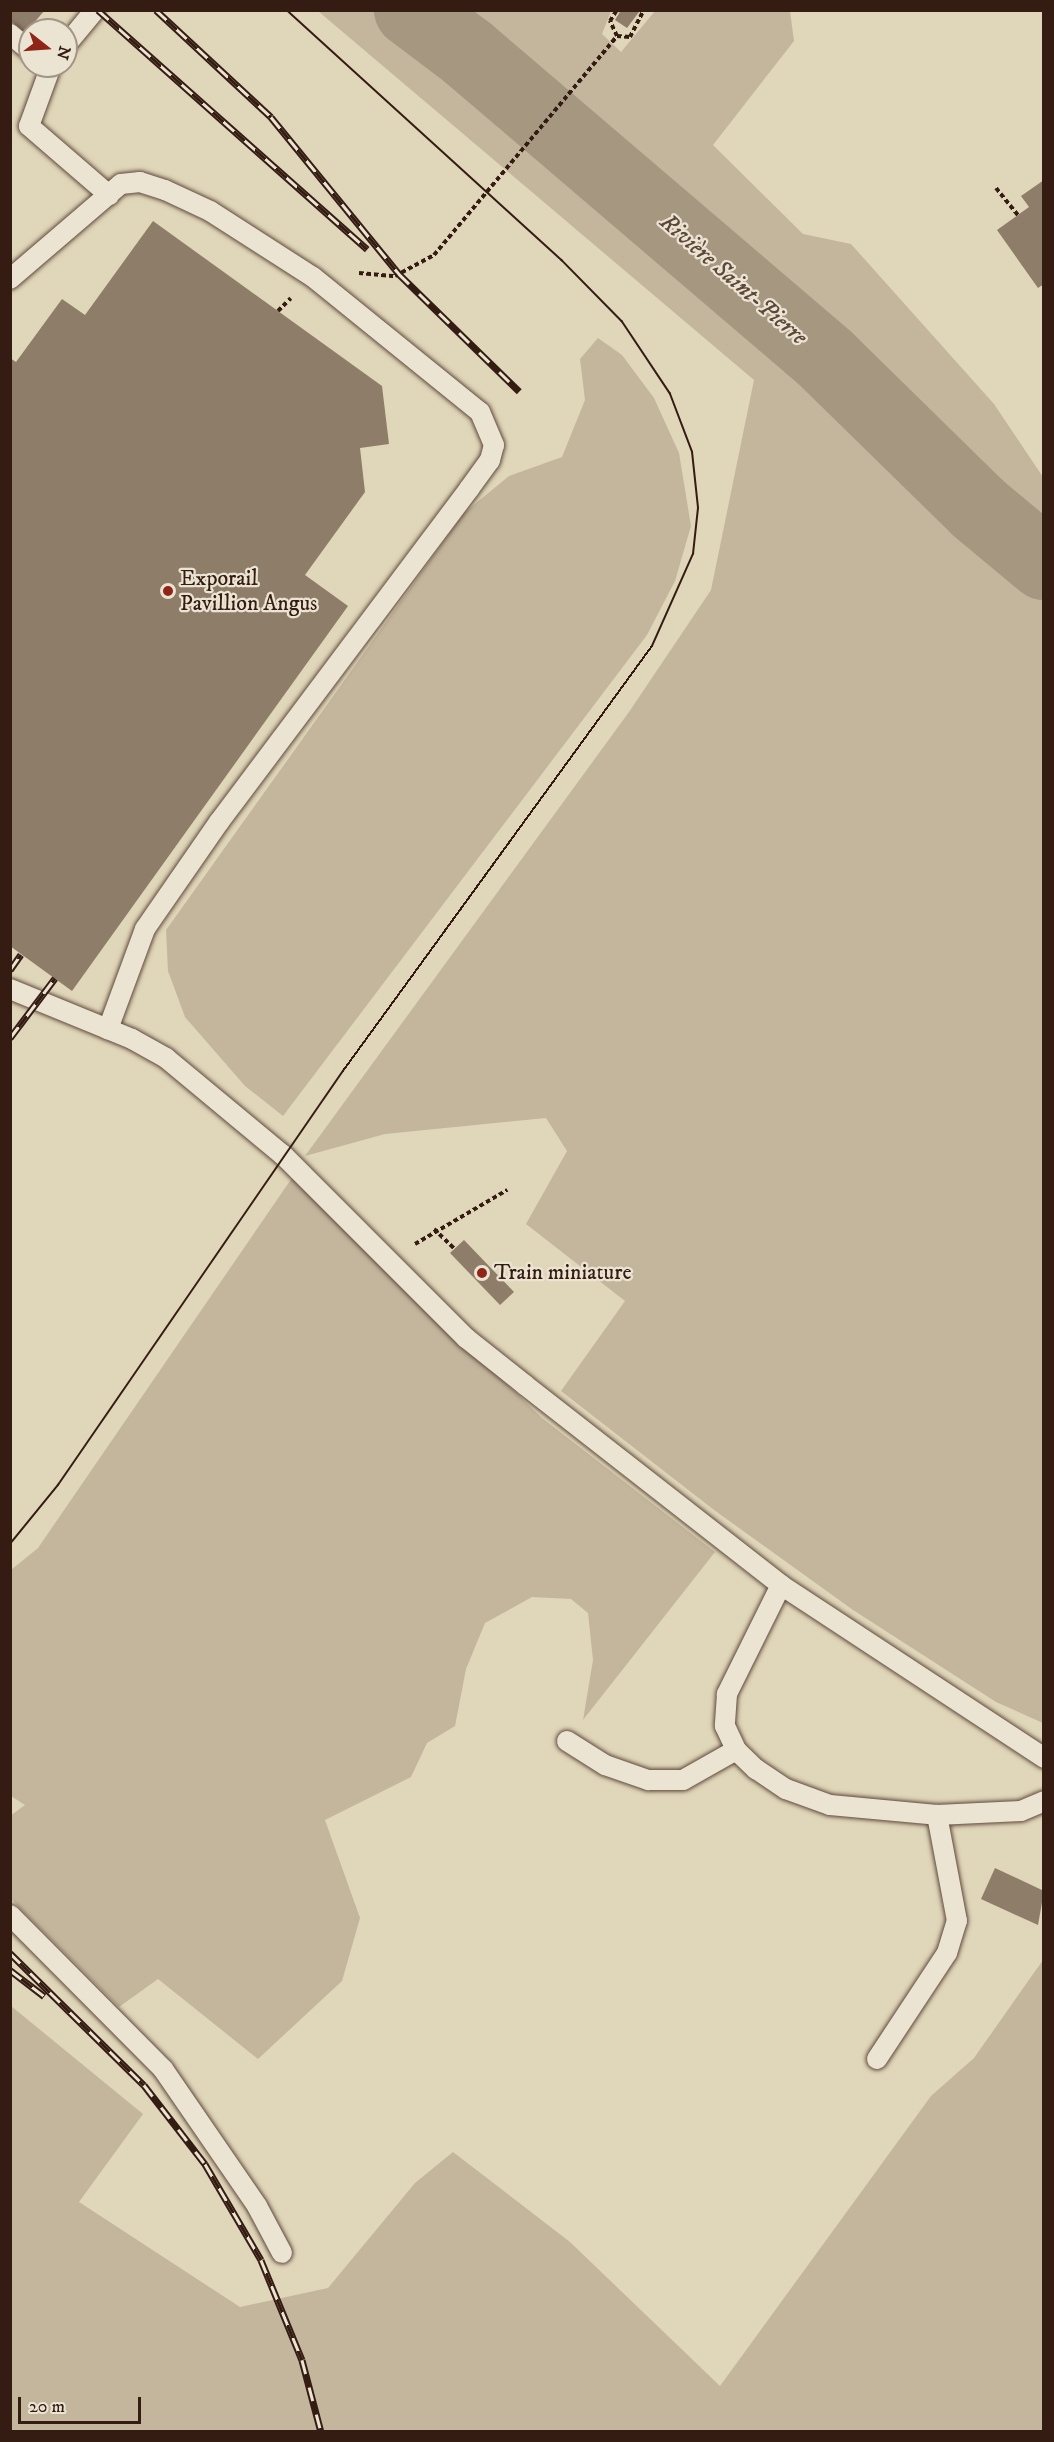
<!DOCTYPE html>
<meta charset="utf-8">
<style>
body{margin:0}
#map{position:relative;width:1054px;height:2442px;overflow:hidden;background:#e0d6b9;font-family:"IM FELL DW Pica",serif}
div>[style]{position:absolute}
.green>*{inset:0;background:#c3b69d}
.river>*{height:74px;margin:-37px;padding:0 37px;transform-origin:37px;border-radius:37px;background:#a69781}
.building>*{inset:0;background:#8d7d69}
.path>*{height:4px;margin-top:-2px;transform-origin:0;background:repeating-linear-gradient(90deg,#341c13 0 4.5px,transparent 0 7.5px)}
.roads{filter:drop-shadow(0 0 2px #5f4a3c) drop-shadow(0 0 2px #5f4a3c)}
.lane>*{height:20px;margin:-10px;padding:0 10px;transform-origin:10px;border-radius:10px;background:#ebe4d2}
.tram>*{height:1.5px;margin:-0.75px;padding:0 0.75px;transform-origin:0.75px;border-radius:0.75px;background:#341c13}
.rail>*{height:7px;margin-top:-3.5px;transform-origin:0;background:repeating-linear-gradient(90deg,#ebe4d2 0 14px,#341c13 0 28px);box-sizing:border-box;border-block:2px solid #341c13}
.dots>*{width:16px;height:16px;translate:-50% -50%;box-sizing:border-box;border:3px solid #ebe4d2;border-radius:50%}
span{translate:-50% -50%;white-space:nowrap;text-align:center;line-height:1.15;-webkit-text-stroke:4.5px #ebe4d2;paint-order:stroke}
.poi-label{font-size:22px;color:#341c13}
.left{translate:0 -50%;text-align:left}
.water-label{font-size:24px;color:#5c473a;font-style:italic}
.frame{position:absolute;inset:0;border:12px solid #341c13;pointer-events:none}
.north{position:absolute;left:18px;top:18px;width:60px;height:60px;box-sizing:border-box;background:#ebe4d2;border:2px solid #a29486;border-radius:50%;rotate:107deg;font-size:16px;font-weight:700;line-height:24px;text-align:center;color:#341c13}
.north::after{content:'';display:block;margin:auto;width:21px;height:27px;background:#8f2418;clip-path:polygon(50% 0,100% 100%,50% 72%,0 100%)}
.scale{position:absolute;left:18px;top:2397px;width:123px;height:27px;box-sizing:border-box;border:3px solid #341c13;border-top:0;padding-left:8px;font-size:18px;line-height:21px;white-space:nowrap;color:#341c13;-webkit-text-stroke:4px #ebe4d2;paint-order:stroke}
</style>
<div id="map">
<div class="green">
<div style="clip-path:polygon(318px 11px,611px 11px,602px 34px,621px 52px,655px 11px,790px 11px,794px 41px,713px 145px,803px 234px,851px 244px,994px 404px,1043px 477px,1043px 1723px,996px 1702px,853px 1610px,714px 1510px,561px 1391px,625px 1301px,526px 1224px,567px 1151px,546px 1118px,385px 1134px,305px 1156px,629px 712px,711px 590px,754px 380px)"></div>
<div style="clip-path:polygon(598px 338px,622px 355px,654px 398px,679px 453px,691px 526px,675px 581px,647px 635px,283px 1116px,245px 1086px,185px 1017px,168px 971px,166px 930px,464px 513px,509px 476px,562px 457px,585px 400px,580px 359px)"></div>
<div style="clip-path:polygon(292px 1178px,542px 1418px,715px 1552px,583px 1720px,593px 1660px,588px 1613px,571px 1599px,532px 1597px,485px 1623px,466px 1669px,455px 1726px,427px 1743px,411px 1777px,325px 1820px,360px 1918px,342px 1981px,258px 2059px,158px 1979px,119px 2007px,11px 1899px,10px 1816px,25px 1805px,11px 1796px,11px 1570px,38px 1548px)"></div>
<div style="clip-path:polygon(1043px 1960px,1043px 2431px,11px 2431px,11px 2006px,143px 2114px,79px 2202px,240px 2307px,328px 2288px,415px 2183px,453px 2152px,570px 2242px,720px 2386px,931px 2096px,974px 2058px)"></div>
</div>
<div class="river">
<div style="left:411px;top:10px;width:71px;rotate:37deg"></div>
<div style="left:468px;top:53px;width:472px;rotate:40.5deg"></div>
<div style="left:827px;top:360px;width:211px;rotate:44.4deg"></div>
<div style="left:978px;top:508px;width:86px;rotate:39.8deg"></div>
</div>
<div class="building">
<div style="clip-path:polygon(10px 10px,45px 10px,25px 33px,10px 20px)"></div>
<div style="clip-path:polygon(621px 10px,639px 12px,627px 28px,615px 20px)"></div>
<div style="clip-path:polygon(1044px 180px,1044px 284px,1038px 288px,997px 230px,1029px 207px,1021px 196px)"></div>
<div style="clip-path:polygon(153px 221px,382px 386px,389px 444px,360px 448px,365px 492px,305px 575px,348px 606px,72px 991px,10px 946px,10px 358px,16px 362px,62px 299px,85px 315px)"></div>
<div style="clip-path:polygon(464px 1240px,514px 1292px,500px 1305px,450px 1253px)"></div>
<div style="clip-path:polygon(995px 1868px,1044px 1891px,1038px 1925px,981px 1899px)"></div>
</div>
<div class="path">
<div style="left:617px;top:36px;width:17px;rotate:-115deg"></div>
<div style="left:610px;top:21px;width:13px;rotate:-58deg"></div>
<div style="left:996px;top:188px;width:35px;rotate:51deg"></div>
<div style="left:359px;top:273px;width:36px;rotate:5deg"></div>
<div style="left:395px;top:276px;width:44px;rotate:-28.3deg"></div>
<div style="left:434px;top:255px;width:285px;rotate:-50.1deg"></div>
<div style="left:617px;top:36px;width:13px;rotate:4deg"></div>
<div style="left:630px;top:37px;width:30px;rotate:-63deg"></div>
<div style="left:278px;top:311px;width:18px;rotate:-45deg"></div>
<div style="left:434px;top:1229px;width:29px;rotate:44deg"></div>
<div style="left:415px;top:1244px;width:107px;rotate:-30.4deg"></div>
</div>
<div class="roads">
<div class="lane">
<div style="left:10px;top:34px;width:26px;rotate:40deg"></div>
<div style="left:66px;top:45px;width:45px;rotate:-50.4deg"></div>
<div style="left:51px;top:66px;width:64px;rotate:110.1deg"></div>
<div style="left:29px;top:126px;width:106px;rotate:40.8deg"></div>
<div style="left:10px;top:279px;width:146px;rotate:-40.6deg"></div>
<div style="left:121px;top:184px;width:19px;rotate:-6deg"></div>
<div style="left:140px;top:182px;width:26px;rotate:18deg"></div>
<div style="left:165px;top:190px;width:50px;rotate:25deg"></div>
<div style="left:210px;top:211px;width:122px;rotate:32.7deg"></div>
<div style="left:313px;top:277px;width:215px;rotate:39deg"></div>
<div style="left:480px;top:412px;width:36px;rotate:67deg"></div>
<div style="left:494px;top:445px;width:16px;rotate:105deg"></div>
<div style="left:490px;top:460px;width:36px;rotate:126deg"></div>
<div style="left:469px;top:489px;width:416px;rotate:126.9deg"></div>
<div style="left:219px;top:822px;width:130px;rotate:124.7deg"></div>
<div style="left:145px;top:929px;width:107px;rotate:110.3deg"></div>
<div style="left:10px;top:989px;width:132px;rotate:22.3deg"></div>
<div style="left:132px;top:1039px;width:39px;rotate:29deg"></div>
<div style="left:166px;top:1058px;width:152px;rotate:39.7deg"></div>
<div style="left:283px;top:1155px;width:259px;rotate:45deg"></div>
<div style="left:466px;top:1338px;width:75px;rotate:38.5deg"></div>
<div style="left:525px;top:1385px;width:325px;rotate:38deg"></div>
<div style="left:781px;top:1585px;width:315px;rotate:33.3deg"></div>
<div style="left:781px;top:1585px;width:122px;rotate:116.4deg"></div>
<div style="left:727px;top:1694px;width:32px;rotate:94deg"></div>
<div style="left:725px;top:1726px;width:26px;rotate:65deg"></div>
<div style="left:736px;top:1750px;width:28px;rotate:44deg"></div>
<div style="left:756px;top:1769px;width:36px;rotate:34deg"></div>
<div style="left:786px;top:1789px;width:47px;rotate:20deg"></div>
<div style="left:830px;top:1805px;width:107px;rotate:5.3deg"></div>
<div style="left:937px;top:1815px;width:84px;rotate:-2.7deg"></div>
<div style="left:1021px;top:1811px;width:25px;rotate:-23deg"></div>
<div style="left:567px;top:1741px;width:45px;rotate:32.3deg"></div>
<div style="left:605px;top:1765px;width:46px;rotate:19.2deg"></div>
<div style="left:648px;top:1780px;width:35px"></div>
<div style="left:683px;top:1780px;width:61px;rotate:-29.5deg"></div>
<div style="left:10px;top:1915px;width:217px;rotate:45.2deg"></div>
<div style="left:163px;top:2069px;width:166px;rotate:55.5deg"></div>
<div style="left:257px;top:2206px;width:53px;rotate:62deg"></div>
<div style="left:877px;top:2059px;width:127px;rotate:-56.6deg"></div>
<div style="left:947px;top:1953px;width:34px;rotate:-73deg"></div>
<div style="left:957px;top:1921px;width:108px;rotate:-100.7deg"></div>
</div>
</div>
<div class="tram">
<div style="left:10px;top:1544px;width:76px;rotate:-50.9deg"></div>
<div style="left:58px;top:1485px;width:503px;rotate:-55.46deg"></div>
<div style="left:343px;top:1071px;width:525px;rotate:-53.98deg"></div>
<div style="left:652px;top:646px;width:101px;rotate:-66deg"></div>
<div style="left:693px;top:554px;width:46px;rotate:-83.8deg"></div>
<div style="left:698px;top:508px;width:56px;rotate:-96.1deg"></div>
<div style="left:692px;top:452px;width:62px;rotate:-110.8deg"></div>
<div style="left:670px;top:394px;width:87px;rotate:-123.7deg"></div>
<div style="left:622px;top:322px;width:86px;rotate:-134.5deg"></div>
<div style="left:562px;top:261px;width:373px;rotate:-137.7deg"></div>
</div>
<div class="rail">
<div style="left:98px;top:10px;width:360px;rotate:41.6deg"></div>
<div style="left:156px;top:10px;width:157px;rotate:42.9deg"></div>
<div style="left:271px;top:117px;width:203px;rotate:50.8deg"></div>
<div style="left:399px;top:274px;width:168px;rotate:44.3deg"></div>
<div style="left:10px;top:970px;width:19px;rotate:-55deg"></div>
<div style="left:10px;top:1038px;width:75px;rotate:-53.1deg"></div>
<div style="left:10px;top:1953px;width:188px;rotate:44.6deg"></div>
<div style="left:144px;top:2085px;width:100px;rotate:52.3deg"></div>
<div style="left:205px;top:2164px;width:111px;rotate:59.7deg"></div>
<div style="left:261px;top:2260px;width:108px;rotate:67.7deg"></div>
<div style="left:302px;top:2360px;width:74px;rotate:75.2deg"></div>
<div style="left:10px;top:1970px;width:43px;rotate:37.4deg"></div>
</div>
<div class="dots">
<div style="left:168px;top:591px;background:#8f2418"></div>
<div style="left:482px;top:1273px;background:#8f2418"></div>
</div>
<div class="poi-label">
<span class="left" style="left:180px;top:591px">Exporail<br>Pavillion Angus</span>
<span class="left" style="left:494px;top:1273px">Train miniature</span>
</div>
<div class="water-label">
<span style="left:733px;top:280px;rotate:41deg">Rivière Saint-Pierre</span>
</div>
<div class="frame"></div>
<div class="north">N</div>
<div class="scale">20 m</div>
</div>
